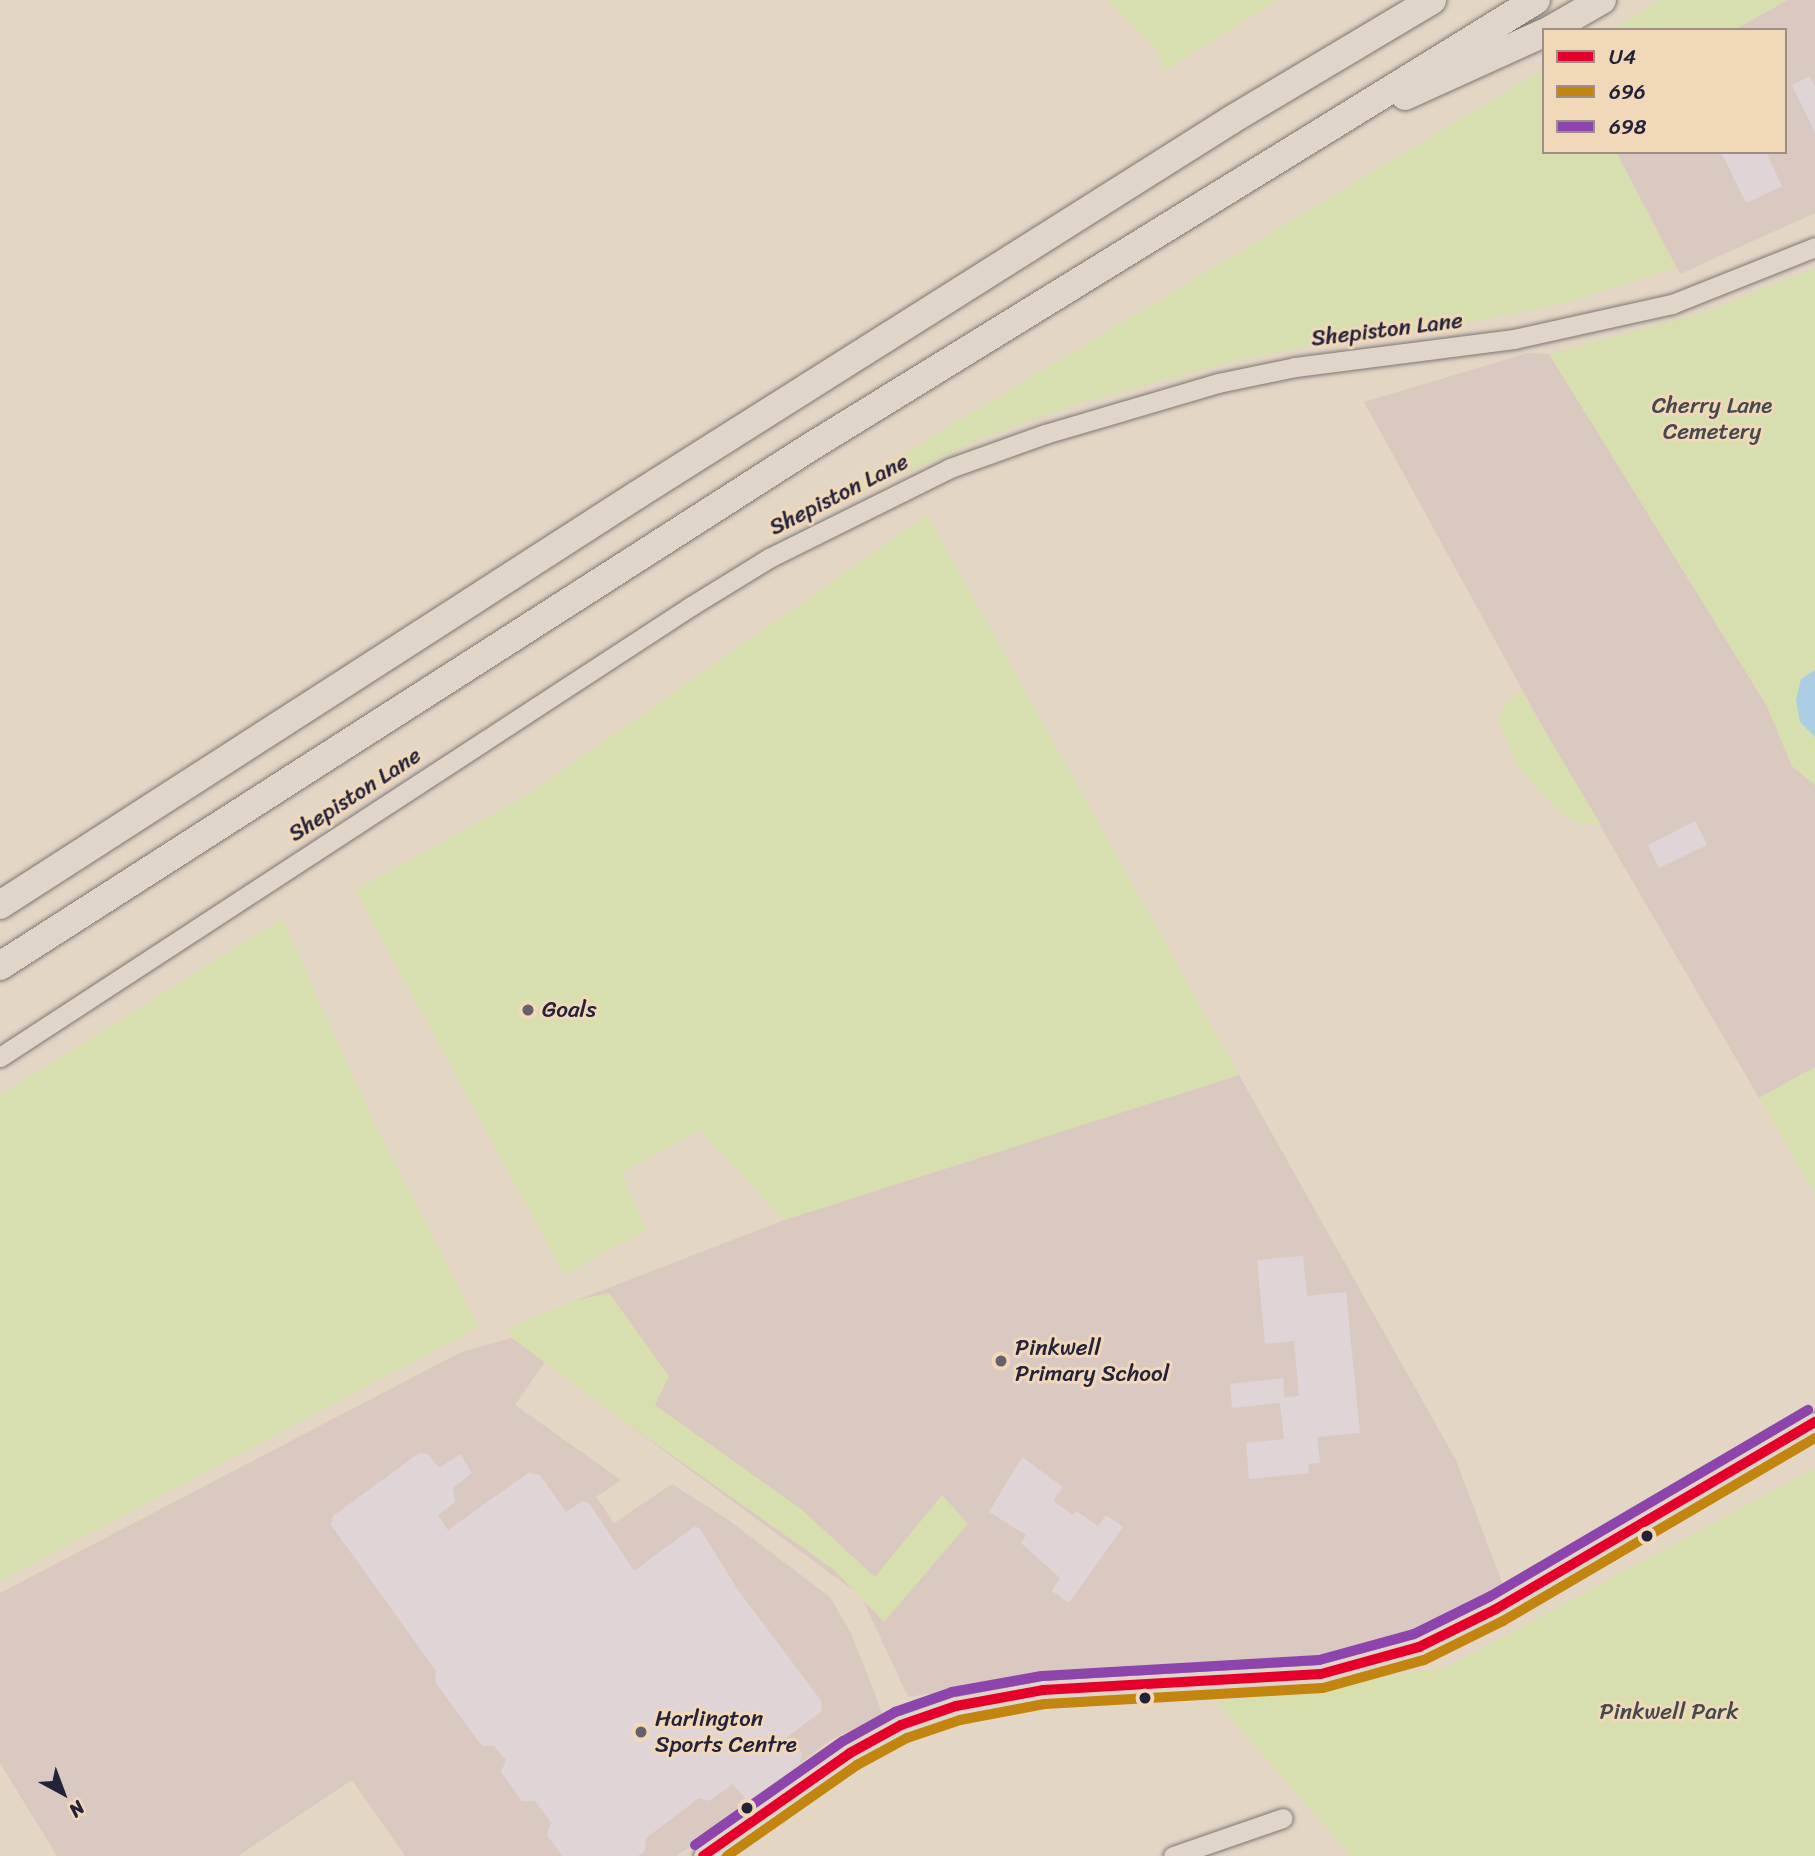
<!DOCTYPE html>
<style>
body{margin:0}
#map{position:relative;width:1815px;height:1856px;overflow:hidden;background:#e3d6c5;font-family:Sriracha,sans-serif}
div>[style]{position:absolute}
.built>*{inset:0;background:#dac9c0}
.green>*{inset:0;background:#d7dfae}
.water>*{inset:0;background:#abcee4}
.building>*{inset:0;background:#dfd5d6}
.roads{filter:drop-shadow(0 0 2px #7d7775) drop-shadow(0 0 2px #7d7775)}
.minor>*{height:19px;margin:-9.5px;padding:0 9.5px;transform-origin:9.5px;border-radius:9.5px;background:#dfd5c9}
.highway>*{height:28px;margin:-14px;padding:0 14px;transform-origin:14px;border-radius:14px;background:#dfd5c9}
.bus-1>*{height:10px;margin:-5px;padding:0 5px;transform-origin:5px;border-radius:5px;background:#e4002b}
.bus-2>*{height:10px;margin:-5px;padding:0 5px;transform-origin:5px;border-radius:5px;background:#c2850f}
.bus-3>*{height:10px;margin:-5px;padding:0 5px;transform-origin:5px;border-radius:5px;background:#8e44ad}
.dots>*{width:19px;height:19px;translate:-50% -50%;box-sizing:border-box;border:4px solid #f0d8b8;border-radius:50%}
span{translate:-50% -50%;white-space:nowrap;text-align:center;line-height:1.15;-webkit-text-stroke:6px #f0d8b8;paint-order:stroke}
.street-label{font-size:23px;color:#22223b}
.park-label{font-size:23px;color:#44494e}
.poi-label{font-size:23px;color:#22223b}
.left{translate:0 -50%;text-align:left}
.legend{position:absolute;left:1542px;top:28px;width:245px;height:126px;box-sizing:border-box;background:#f0d8b8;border:2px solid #9e8f86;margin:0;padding:9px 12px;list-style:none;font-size:21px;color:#22223b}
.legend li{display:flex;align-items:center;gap:14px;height:35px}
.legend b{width:35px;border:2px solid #9e8f86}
.north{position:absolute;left:28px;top:1758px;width:70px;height:70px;-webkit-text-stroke:5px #f0d8b8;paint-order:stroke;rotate:139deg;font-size:19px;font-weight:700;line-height:28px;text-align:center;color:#22223b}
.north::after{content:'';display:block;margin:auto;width:24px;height:32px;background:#22223b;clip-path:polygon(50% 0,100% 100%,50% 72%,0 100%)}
</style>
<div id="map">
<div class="built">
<div style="clip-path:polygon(1788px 0,1815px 0,1815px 213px,1680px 274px,1616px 152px,1785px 152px,1785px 30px,1734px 30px)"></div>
<div style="clip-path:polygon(1528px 353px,1549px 354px,1767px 706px,1792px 766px,1815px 785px,1815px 1067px,1759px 1098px,1546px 733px,1364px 402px)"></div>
<div style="clip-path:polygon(1239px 1075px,1456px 1460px,1505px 1590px,1430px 1625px,1356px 1649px,1257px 1666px,1080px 1671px,908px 1697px,861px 1596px,625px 1422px,577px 1300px,784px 1220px)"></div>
<div style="clip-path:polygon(512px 1338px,545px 1362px,515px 1405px,621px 1480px,596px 1497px,614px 1523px,672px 1484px,727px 1519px,830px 1597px,851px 1633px,883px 1715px,832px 1739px,677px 1856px,405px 1856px,352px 1780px,238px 1856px,57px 1856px,0 1763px,0 1593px,461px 1352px)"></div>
</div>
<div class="green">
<div style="clip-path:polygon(1107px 0,1278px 0,1162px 72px,1159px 52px)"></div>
<div style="clip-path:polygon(1660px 0,1786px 0,1733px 30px,1610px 30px)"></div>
<div style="clip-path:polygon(1544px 69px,1544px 152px,1616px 152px,1676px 268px,1564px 303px,1447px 327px,1336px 341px,1233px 361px,1084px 402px,981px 438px,760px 540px)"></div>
<div style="clip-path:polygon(1815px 268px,1815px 785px,1792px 766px,1767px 706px,1549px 354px,1705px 312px)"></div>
<div style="clip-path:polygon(927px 515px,1239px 1075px,784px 1220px,700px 1130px,621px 1173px,647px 1230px,564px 1274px,355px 890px,524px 797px)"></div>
<div style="clip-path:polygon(1521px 690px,1546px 733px,1601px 825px,1576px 823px,1557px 809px,1518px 767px,1498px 720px,1506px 703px)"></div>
<div style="clip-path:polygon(282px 918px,376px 1127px,479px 1327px,0 1581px,0 1095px)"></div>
<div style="clip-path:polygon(1815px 1067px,1815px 1195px,1759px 1098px)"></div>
<div style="clip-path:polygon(609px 1293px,669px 1376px,655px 1405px,801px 1509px,875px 1577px,942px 1495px,968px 1524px,884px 1622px,833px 1569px,625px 1422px,512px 1338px,508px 1328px,577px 1300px)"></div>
<div style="clip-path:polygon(1815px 1468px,1815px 1856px,1351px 1856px,1217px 1702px,1447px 1667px)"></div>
</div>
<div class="water">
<div style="clip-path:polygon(1815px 670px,1815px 737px,1800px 722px,1796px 700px,1801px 679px)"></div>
</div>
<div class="building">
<div style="clip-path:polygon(1810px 76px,1815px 87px,1815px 133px,1792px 85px)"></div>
<div style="clip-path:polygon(1721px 152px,1766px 152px,1782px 186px,1746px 203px)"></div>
<div style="clip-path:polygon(1695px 821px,1707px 845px,1659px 868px,1648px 845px)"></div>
<div style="clip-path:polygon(1303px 1256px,1307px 1296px,1346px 1292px,1360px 1433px,1317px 1437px,1320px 1463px,1308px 1464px,1309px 1473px,1249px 1479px,1246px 1443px,1284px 1439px,1280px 1403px,1232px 1408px,1230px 1384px,1283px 1378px,1284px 1397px,1299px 1396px,1294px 1341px,1265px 1344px,1257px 1260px)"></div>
<div style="clip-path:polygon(419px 1453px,428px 1454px,439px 1468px,460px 1454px,472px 1473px,453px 1488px,455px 1502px,438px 1515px,448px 1530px,528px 1473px,540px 1475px,566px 1512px,582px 1501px,589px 1503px,634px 1571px,695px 1526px,700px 1529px,738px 1590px,822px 1702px,821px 1712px,772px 1748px,772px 1752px,786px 1741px,796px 1744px,802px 1753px,800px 1763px,748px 1802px,733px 1784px,709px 1801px,699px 1798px,646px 1838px,645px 1851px,638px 1856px,562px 1856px,547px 1835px,551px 1823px,535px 1801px,522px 1801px,501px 1772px,506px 1760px,494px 1746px,482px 1746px,435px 1682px,436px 1671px,331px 1525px,333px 1516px)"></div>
<div style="clip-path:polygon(1022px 1457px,1063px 1487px,1053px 1501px,1073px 1515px,1076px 1511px,1098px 1526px,1106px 1515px,1123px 1527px,1069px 1603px,1052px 1591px,1060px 1578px,1021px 1543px,1026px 1535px,989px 1512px)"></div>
</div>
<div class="roads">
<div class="minor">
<div style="left:0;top:1057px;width:825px;rotate:-33.13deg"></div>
<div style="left:691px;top:606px;width:92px;rotate:-31.6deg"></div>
<div style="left:769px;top:558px;width:202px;rotate:-26.4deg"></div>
<div style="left:950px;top:468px;width:101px;rotate:-19.7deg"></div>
<div style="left:1045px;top:434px;width:180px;rotate:-16.4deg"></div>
<div style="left:1218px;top:383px;width:79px;rotate:-11.7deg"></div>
<div style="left:1295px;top:367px;width:221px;rotate:-7.3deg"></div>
<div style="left:1514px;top:339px;width:162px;rotate:-12.5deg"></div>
<div style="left:1672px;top:304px;width:154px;rotate:-21.7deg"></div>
<div style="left:703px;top:1856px;width:179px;rotate:-35deg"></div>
<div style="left:850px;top:1753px;width:58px;rotate:-28.8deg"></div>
<div style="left:901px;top:1725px;width:58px;rotate:-19.1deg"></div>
<div style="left:956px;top:1706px;width:88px;rotate:-10.4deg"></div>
<div style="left:1043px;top:1690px;width:278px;rotate:-3.3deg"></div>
<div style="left:1321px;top:1674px;width:102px;rotate:-15.4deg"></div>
<div style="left:1419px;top:1647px;width:86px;rotate:-26.3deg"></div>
<div style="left:1496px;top:1609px;width:370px;rotate:-30.4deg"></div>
<div style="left:1173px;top:1856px;width:116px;rotate:-19.1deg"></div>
</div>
<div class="highway">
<div style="left:1550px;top:30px;width:60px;rotate:-30deg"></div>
<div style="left:1405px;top:96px;width:153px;rotate:-24.4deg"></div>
<div style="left:0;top:905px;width:758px;rotate:-32.77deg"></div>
<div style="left:637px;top:495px;width:702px;rotate:-32.26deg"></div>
<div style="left:1231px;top:120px;width:234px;rotate:-30.8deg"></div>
<div style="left:0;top:966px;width:964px;rotate:-32.64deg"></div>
<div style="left:812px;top:446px;width:850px;rotate:-31.63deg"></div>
</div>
</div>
<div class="bus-1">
<div style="left:703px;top:1856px;width:179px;rotate:-35deg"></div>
<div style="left:850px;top:1753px;width:58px;rotate:-28.8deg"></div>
<div style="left:901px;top:1725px;width:58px;rotate:-19.1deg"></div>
<div style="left:956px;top:1706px;width:88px;rotate:-10.4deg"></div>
<div style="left:1043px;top:1690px;width:278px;rotate:-3.3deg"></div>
<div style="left:1321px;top:1674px;width:102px;rotate:-15.4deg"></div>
<div style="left:1419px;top:1647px;width:86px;rotate:-26.3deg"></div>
<div style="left:1496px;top:1609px;width:370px;rotate:-30.4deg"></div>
</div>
<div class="bus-2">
<div style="left:727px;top:1856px;width:159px;rotate:-35deg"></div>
<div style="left:857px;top:1765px;width:57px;rotate:-28.4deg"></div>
<div style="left:907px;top:1738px;width:56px;rotate:-18.8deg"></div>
<div style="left:960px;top:1720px;width:86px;rotate:-10.7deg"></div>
<div style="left:1045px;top:1704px;width:278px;rotate:-3.3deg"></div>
<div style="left:1323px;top:1688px;width:105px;rotate:-15.5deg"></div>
<div style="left:1424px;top:1660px;width:88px;rotate:-26.3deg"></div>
<div style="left:1503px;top:1621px;width:362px;rotate:-30.4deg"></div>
</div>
<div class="bus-3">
<div style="left:695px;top:1845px;width:181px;rotate:-35.1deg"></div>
<div style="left:843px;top:1741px;width:60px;rotate:-29.1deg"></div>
<div style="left:895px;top:1712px;width:60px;rotate:-19.3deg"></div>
<div style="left:952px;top:1692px;width:91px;rotate:-10.1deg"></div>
<div style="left:1042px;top:1676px;width:277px;rotate:-3.3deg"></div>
<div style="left:1319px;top:1660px;width:98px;rotate:-15.3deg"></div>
<div style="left:1414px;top:1634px;width:84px;rotate:-26.3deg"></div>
<div style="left:1489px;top:1597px;width:370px;rotate:-30.4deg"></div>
</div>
<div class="dots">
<div style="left:528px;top:1010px;background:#66616b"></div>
<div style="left:1001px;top:1361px;background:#66616b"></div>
<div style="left:1647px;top:1536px;background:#22223b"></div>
<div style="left:1145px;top:1698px;background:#22223b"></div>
<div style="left:641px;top:1732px;background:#66616b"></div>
<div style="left:747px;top:1808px;background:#22223b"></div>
</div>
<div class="street-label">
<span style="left:1387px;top:330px;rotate:-7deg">Shepiston Lane</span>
<span style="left:839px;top:495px;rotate:-27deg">Shepiston Lane</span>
<span style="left:355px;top:795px;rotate:-33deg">Shepiston Lane</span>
</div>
<div class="park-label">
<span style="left:1712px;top:419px">Cherry Lane<br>Cemetery</span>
<span style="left:1669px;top:1712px">Pinkwell Park</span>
</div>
<div class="poi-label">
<span class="left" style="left:542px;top:1010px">Goals</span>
<span class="left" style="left:1015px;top:1361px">Pinkwell<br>Primary School</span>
<span class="left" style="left:655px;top:1732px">Harlington<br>Sports Centre</span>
</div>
<ul class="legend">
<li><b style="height:9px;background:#e4002b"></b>U4</li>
<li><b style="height:9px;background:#c2850f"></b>696</li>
<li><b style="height:9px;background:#8e44ad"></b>698</li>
</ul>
<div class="north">N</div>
</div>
